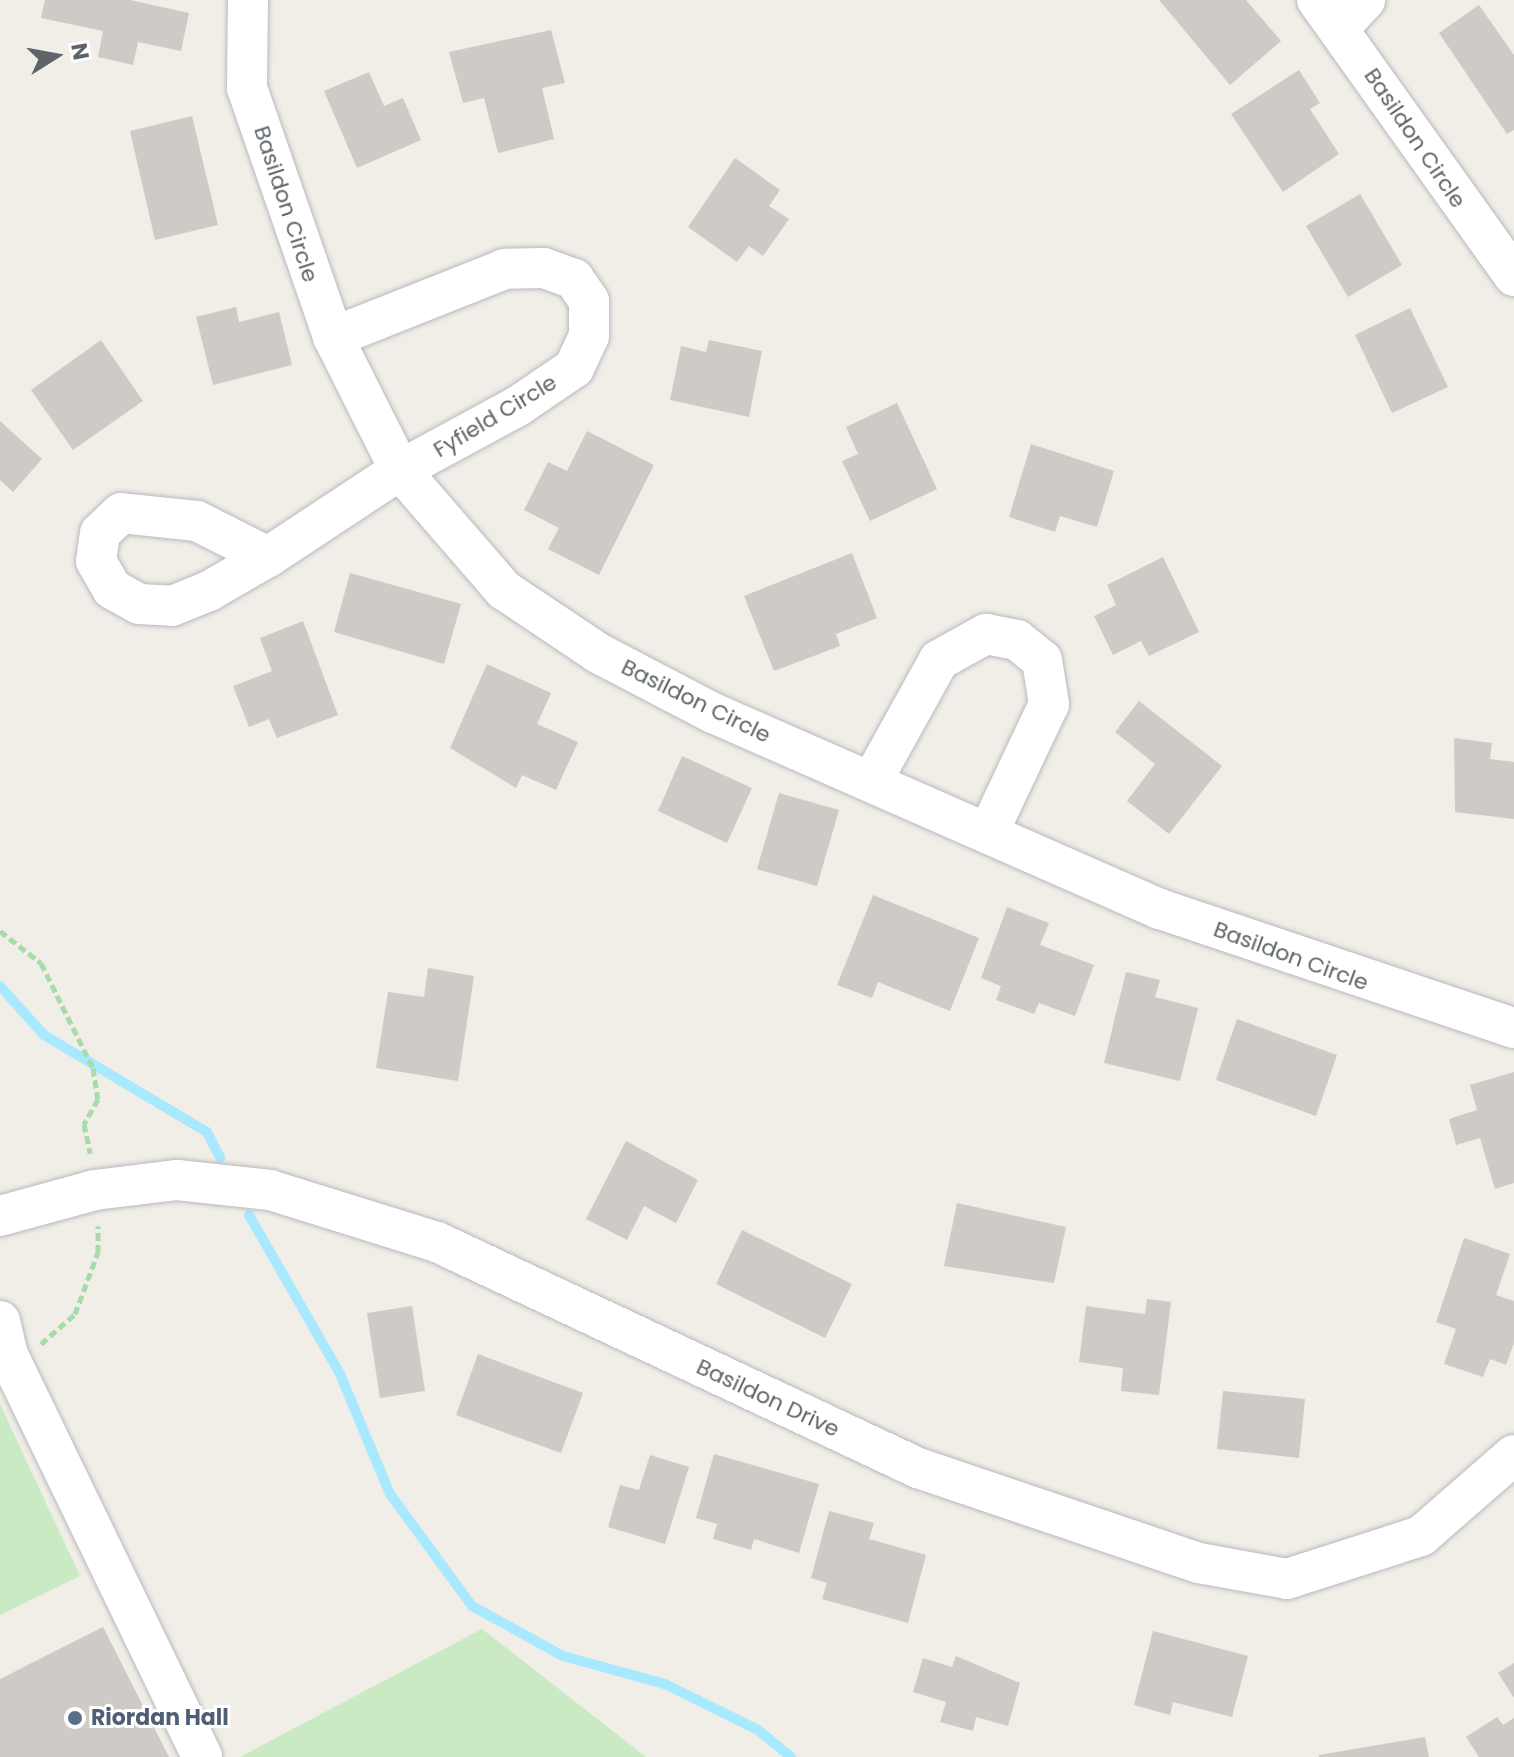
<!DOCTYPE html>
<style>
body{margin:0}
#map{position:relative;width:1514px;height:1757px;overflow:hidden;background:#f1ede7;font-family:Poppins,sans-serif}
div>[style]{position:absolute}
.green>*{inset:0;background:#c9eac2}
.stream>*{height:10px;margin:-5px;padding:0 5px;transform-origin:5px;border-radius:5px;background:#a9e9ff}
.building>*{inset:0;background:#cecac6}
.path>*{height:5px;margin-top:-2.5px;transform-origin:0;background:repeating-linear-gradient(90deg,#a5dca9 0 8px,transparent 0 12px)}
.roads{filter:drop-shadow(0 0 2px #b7babe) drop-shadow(0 0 2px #b7babe)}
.minor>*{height:40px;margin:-20px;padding:0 20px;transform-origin:20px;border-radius:20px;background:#fff}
.dots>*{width:22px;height:22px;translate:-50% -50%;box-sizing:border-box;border:4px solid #fff;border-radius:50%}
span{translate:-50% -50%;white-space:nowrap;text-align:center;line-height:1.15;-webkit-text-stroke:6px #fff;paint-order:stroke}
.street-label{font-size:22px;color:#5e6468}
.service-label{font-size:22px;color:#4e5e75;font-weight:700}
.left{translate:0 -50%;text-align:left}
.north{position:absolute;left:16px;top:16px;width:80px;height:80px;-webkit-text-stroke:6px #fff;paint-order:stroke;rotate:79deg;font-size:22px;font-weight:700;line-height:32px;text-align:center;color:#5e6468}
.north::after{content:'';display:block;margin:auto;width:28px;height:36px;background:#5e6468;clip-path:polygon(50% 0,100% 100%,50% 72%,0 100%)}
</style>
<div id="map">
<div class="green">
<div style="clip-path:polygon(0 1404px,80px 1576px,0 1615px)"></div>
<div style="clip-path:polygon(482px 1629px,646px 1757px,240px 1757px)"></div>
</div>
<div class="stream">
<div style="left:0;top:986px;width:66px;rotate:48.1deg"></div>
<div style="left:44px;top:1035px;width:190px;rotate:30.8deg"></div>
<div style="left:207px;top:1132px;width:29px;rotate:63deg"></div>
<div style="left:249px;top:1215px;width:183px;rotate:60.2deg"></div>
<div style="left:340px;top:1374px;width:130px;rotate:67.4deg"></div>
<div style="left:390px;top:1494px;width:139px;rotate:53.8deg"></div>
<div style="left:472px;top:1606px;width:104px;rotate:28.8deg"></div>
<div style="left:563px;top:1656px;width:106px;rotate:15.4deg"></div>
<div style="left:665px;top:1684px;width:104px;rotate:26.3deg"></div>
<div style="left:758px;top:1730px;width:43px;rotate:39.3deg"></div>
</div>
<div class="building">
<div style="clip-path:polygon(45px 0,130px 0,189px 13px,181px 51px,138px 42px,133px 65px,98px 57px,103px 31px,41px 18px)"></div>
<div style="clip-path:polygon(1159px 0,1246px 0,1281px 41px,1230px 85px)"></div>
<div style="clip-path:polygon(1479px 5px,1514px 55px,1514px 130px,1507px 134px,1439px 33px)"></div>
<div style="clip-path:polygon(551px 30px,565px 83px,542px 88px,554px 139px,498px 153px,484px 98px,463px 103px,449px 52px)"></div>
<div style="clip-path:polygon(1299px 70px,1320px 103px,1310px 109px,1339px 154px,1283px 192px,1231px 114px)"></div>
<div style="clip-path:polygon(369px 72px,384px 106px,403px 98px,421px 140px,357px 168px,324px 91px)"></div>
<div style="clip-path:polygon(192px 116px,218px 225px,155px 240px,130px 131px)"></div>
<div style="clip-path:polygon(735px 158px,780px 190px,769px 206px,789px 219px,763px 256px,749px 246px,737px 262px,688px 227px)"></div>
<div style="clip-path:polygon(1360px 194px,1402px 265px,1348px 297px,1306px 226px)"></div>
<div style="clip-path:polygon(236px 307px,239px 322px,279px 312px,292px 365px,213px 385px,196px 317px)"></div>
<div style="clip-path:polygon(1410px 308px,1448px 387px,1392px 413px,1355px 335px)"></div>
<div style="clip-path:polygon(101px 340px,143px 401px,73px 450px,31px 390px)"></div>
<div style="clip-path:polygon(709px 340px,762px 351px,749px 417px,670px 400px,681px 346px,706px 352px)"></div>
<div style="clip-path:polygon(897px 403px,937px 489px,870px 521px,842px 461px,858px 454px,846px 427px)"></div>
<div style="clip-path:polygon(0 421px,42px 459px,13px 492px,0 480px)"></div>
<div style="clip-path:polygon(587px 431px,654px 465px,599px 575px,548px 549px,559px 528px,524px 510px,548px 462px,567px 471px)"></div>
<div style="clip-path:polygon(1031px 444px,1114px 471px,1097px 527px,1060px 516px,1055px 532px,1009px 517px)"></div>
<div style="clip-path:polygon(852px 553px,877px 618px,836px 634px,840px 646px,774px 671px,744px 596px)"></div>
<div style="clip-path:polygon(1163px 557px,1199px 632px,1149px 656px,1141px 641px,1113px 655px,1094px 616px,1116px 605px,1107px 585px)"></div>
<div style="clip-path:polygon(350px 573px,461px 604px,444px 664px,334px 632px)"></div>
<div style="clip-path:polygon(303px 621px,338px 715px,277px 738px,269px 719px,249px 727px,233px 686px,272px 671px,260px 638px)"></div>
<div style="clip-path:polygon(487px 664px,551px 693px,537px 724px,578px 742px,556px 790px,522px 775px,516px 788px,450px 748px)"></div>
<div style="clip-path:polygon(1139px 701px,1222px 766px,1169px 834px,1127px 801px,1155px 764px,1115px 732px)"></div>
<div style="clip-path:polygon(1454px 738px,1492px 743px,1490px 759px,1514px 762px,1514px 819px,1455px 812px)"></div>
<div style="clip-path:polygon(682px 756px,752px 788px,727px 843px,658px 811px)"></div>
<div style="clip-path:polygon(779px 793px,839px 810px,817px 886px,757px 869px)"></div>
<div style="clip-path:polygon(873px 895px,979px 938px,950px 1011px,878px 982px,872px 998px,837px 985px)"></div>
<div style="clip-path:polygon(1007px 907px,1049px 923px,1040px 945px,1094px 965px,1075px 1016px,1039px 1003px,1034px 1014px,996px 1000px,1001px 986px,981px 978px)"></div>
<div style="clip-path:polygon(428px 968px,474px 976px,458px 1081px,376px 1068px,388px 992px,424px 997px)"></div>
<div style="clip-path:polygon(1126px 972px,1160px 980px,1155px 997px,1198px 1008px,1180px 1081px,1104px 1063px)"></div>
<div style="clip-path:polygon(1237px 1019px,1337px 1055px,1316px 1116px,1216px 1080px)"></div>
<div style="clip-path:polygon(1514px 1072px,1514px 1183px,1495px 1189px,1480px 1138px,1456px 1145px,1449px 1119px,1477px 1110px,1470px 1085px)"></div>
<div style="clip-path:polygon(626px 1141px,698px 1180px,676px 1223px,644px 1206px,627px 1240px,586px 1219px)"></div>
<div style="clip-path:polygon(957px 1203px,1066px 1227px,1054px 1283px,944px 1266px)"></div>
<div style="clip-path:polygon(742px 1230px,852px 1284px,825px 1338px,716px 1284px)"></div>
<div style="clip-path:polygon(1464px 1238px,1510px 1254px,1496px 1295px,1514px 1301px,1514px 1343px,1506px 1365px,1490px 1359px,1483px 1377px,1444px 1364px,1456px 1329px,1436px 1322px)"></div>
<div style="clip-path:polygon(1147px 1299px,1171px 1302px,1159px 1395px,1121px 1391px,1123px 1368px,1079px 1362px,1086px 1306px,1145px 1314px)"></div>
<div style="clip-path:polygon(412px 1306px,425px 1391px,380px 1398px,367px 1313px)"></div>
<div style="clip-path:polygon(478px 1354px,583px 1393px,561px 1453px,456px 1415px)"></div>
<div style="clip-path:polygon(1223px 1391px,1305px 1399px,1299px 1458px,1217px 1449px)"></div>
<div style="clip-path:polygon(714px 1454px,819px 1484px,799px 1553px,754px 1539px,751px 1550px,713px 1539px,717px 1524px,696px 1518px)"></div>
<div style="clip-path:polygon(650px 1455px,689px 1467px,665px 1544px,608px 1527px,620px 1485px,639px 1490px)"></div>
<div style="clip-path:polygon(829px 1511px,874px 1523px,869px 1539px,926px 1555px,908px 1623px,822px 1599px,827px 1583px,811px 1578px)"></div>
<div style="clip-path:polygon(103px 1627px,169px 1757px,0 1757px,0 1679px)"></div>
<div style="clip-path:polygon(1153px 1631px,1248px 1656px,1232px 1717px,1173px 1702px,1170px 1715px,1134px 1705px)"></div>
<div style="clip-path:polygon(956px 1656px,1020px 1683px,1008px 1726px,976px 1717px,973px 1731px,940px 1722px,946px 1702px,913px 1692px,923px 1658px,952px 1667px)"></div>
<div style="clip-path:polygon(1514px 1663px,1514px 1698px,1498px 1673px)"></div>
<div style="clip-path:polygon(1497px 1717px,1503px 1725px,1514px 1718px,1514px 1757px,1479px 1757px,1466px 1737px)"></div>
<div style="clip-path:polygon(1425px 1737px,1429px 1757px,1319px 1757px,1319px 1755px)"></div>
</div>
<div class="path">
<div style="left:0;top:931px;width:52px;rotate:38deg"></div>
<div style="left:41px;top:963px;width:117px;rotate:63.7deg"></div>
<div style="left:93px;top:1068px;width:31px;rotate:81deg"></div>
<div style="left:98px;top:1099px;width:29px;rotate:119deg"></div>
<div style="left:84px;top:1124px;width:30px;rotate:78deg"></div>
<div style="left:41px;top:1344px;width:45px;rotate:-41.4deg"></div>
<div style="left:75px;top:1314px;width:66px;rotate:-69.6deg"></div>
<div style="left:98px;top:1252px;width:26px;rotate:-90deg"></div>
</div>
<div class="roads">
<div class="minor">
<div style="left:248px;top:0;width:88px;rotate:90.7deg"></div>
<div style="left:247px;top:88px;width:263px;rotate:70.9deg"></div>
<div style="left:333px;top:337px;width:149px;rotate:63.3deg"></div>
<div style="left:400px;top:470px;width:159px;rotate:49.1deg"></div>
<div style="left:504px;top:590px;width:113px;rotate:33.8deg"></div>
<div style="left:598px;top:653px;width:130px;rotate:27.6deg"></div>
<div style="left:713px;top:713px;width:488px;rotate:23.7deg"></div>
<div style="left:1160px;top:909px;width:373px;rotate:18.6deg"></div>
<div style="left:1317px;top:0;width:339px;rotate:54.5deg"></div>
<div style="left:1340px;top:27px;width:37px;rotate:-47deg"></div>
<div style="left:268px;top:557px;width:80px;rotate:-153.1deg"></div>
<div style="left:197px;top:521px;width:76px;rotate:-174deg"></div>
<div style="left:121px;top:513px;width:29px;rotate:136deg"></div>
<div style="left:100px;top:533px;width:28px;rotate:98deg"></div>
<div style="left:96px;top:561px;width:32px;rotate:60deg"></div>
<div style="left:112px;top:589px;width:31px;rotate:29deg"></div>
<div style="left:139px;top:604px;width:33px;rotate:3deg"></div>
<div style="left:172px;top:606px;width:40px;rotate:-22deg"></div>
<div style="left:209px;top:591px;width:68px;rotate:-30deg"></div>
<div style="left:268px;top:557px;width:158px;rotate:-33.4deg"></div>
<div style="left:400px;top:470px;width:134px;rotate:-28.5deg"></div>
<div style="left:518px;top:406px;width:68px;rotate:-34.2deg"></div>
<div style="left:574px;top:368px;width:35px;rotate:-65deg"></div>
<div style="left:589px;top:336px;width:35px;rotate:-90deg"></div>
<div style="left:589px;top:301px;width:27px;rotate:-124deg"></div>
<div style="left:574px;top:279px;width:32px;rotate:-160deg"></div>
<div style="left:544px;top:268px;width:39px;rotate:179deg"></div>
<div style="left:505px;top:269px;width:185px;rotate:158.4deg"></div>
<div style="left:873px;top:779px;width:136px;rotate:-61deg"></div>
<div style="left:939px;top:660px;width:54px;rotate:-29deg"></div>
<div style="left:986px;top:634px;width:32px;rotate:11deg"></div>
<div style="left:1017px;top:640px;width:32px;rotate:39deg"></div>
<div style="left:1042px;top:660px;width:45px;rotate:81deg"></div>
<div style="left:1049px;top:704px;width:140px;rotate:115.3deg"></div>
<div style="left:0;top:1216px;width:98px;rotate:-15.3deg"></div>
<div style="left:95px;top:1190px;width:83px;rotate:-7deg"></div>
<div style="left:177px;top:1180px;width:94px;rotate:6.1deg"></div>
<div style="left:270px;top:1190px;width:175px;rotate:17.3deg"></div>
<div style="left:437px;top:1242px;width:531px;rotate:25.17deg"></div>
<div style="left:918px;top:1468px;width:297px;rotate:18.7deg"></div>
<div style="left:1199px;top:1563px;width:89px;rotate:10.3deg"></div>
<div style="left:1287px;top:1579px;width:141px;rotate:-17.8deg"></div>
<div style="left:1421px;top:1536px;width:123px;rotate:-41.1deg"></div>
<div style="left:0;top:1321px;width:35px;rotate:77deg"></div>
<div style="left:8px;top:1355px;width:446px;rotate:64.2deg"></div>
</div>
</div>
<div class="dots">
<div style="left:75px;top:1718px;background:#5c6f8a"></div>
</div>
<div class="street-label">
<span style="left:1415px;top:138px;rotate:56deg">Basildon Circle</span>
<span style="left:286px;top:204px;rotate:72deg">Basildon Circle</span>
<span style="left:495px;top:416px;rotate:-31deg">Fyfield Circle</span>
<span style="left:696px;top:701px;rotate:26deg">Basildon Circle</span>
<span style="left:1291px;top:956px;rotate:20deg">Basildon Circle</span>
<span style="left:768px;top:1398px;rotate:25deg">Basildon Drive</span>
</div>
<div class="service-label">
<span class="left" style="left:91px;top:1718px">Riordan Hall</span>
</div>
<div class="north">N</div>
</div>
